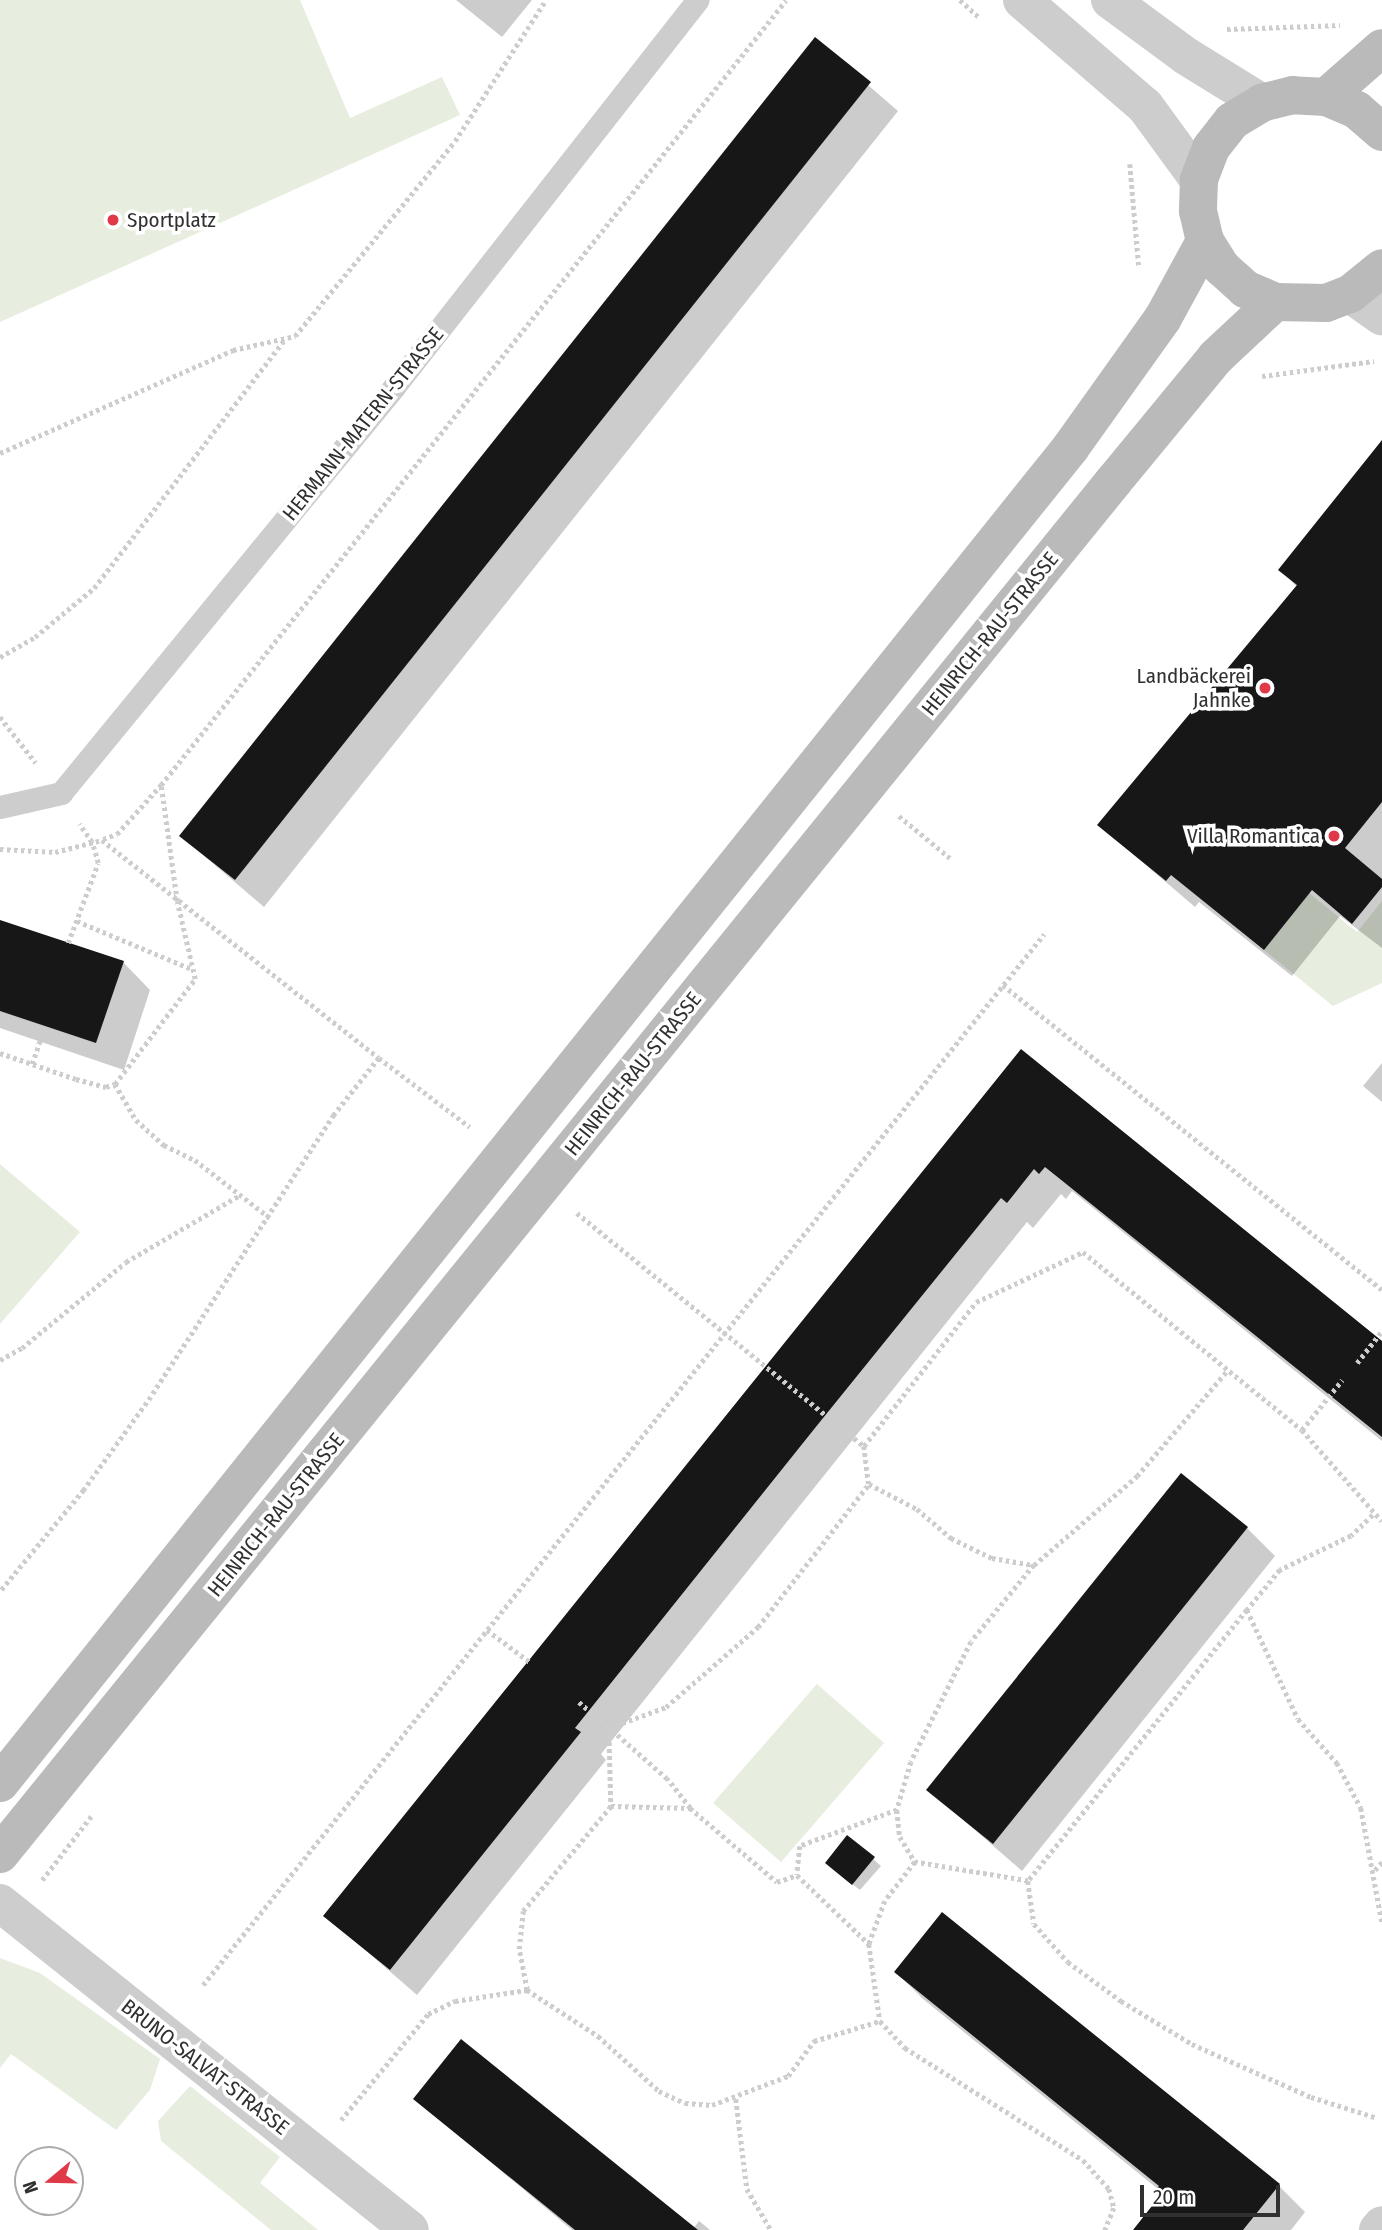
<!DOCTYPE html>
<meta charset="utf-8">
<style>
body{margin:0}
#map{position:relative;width:1382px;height:2230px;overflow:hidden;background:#fff;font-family:"Fira Sans Condensed",sans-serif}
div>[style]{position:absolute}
.green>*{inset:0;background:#e7eddf}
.shadow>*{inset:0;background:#0003}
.building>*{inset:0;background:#171717}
.path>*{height:4.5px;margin-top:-2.25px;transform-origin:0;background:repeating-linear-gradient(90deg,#cdcdcd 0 3.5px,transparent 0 7px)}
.lane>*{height:23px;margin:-11.5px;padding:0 11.5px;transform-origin:11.5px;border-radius:11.5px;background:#cdcdcd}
.street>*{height:38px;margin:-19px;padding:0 19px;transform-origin:19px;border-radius:19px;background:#cdcdcd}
.secondary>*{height:38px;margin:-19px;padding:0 19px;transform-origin:19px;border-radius:19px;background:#bababa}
.dots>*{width:19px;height:19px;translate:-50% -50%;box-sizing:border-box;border:4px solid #fff;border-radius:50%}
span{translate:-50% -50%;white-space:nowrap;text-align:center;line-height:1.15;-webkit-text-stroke:7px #fff;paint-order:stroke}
.poi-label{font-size:21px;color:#303030}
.left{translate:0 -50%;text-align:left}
.right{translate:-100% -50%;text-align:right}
.street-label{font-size:21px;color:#303030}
.north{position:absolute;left:14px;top:2146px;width:70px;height:70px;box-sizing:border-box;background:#fff;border:2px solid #acacac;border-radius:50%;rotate:251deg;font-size:19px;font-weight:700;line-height:28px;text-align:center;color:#303030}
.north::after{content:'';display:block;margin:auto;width:24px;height:32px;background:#e03948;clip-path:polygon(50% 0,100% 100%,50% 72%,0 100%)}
.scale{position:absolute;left:1140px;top:2185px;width:140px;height:32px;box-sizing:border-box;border:4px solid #303030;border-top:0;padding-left:9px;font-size:21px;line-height:24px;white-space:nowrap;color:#303030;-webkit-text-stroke:5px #fff;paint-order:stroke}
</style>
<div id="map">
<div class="green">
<div style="clip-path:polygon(0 0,300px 0,350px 118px,442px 77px,460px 115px,0 322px)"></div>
<div style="clip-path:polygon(1309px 893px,1357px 932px,1382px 901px,1382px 983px,1333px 1006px,1264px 950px)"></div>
<div style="clip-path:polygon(0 1164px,80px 1232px,0 1324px)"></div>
<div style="clip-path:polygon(817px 1684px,884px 1743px,781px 1862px,713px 1803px)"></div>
<div style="clip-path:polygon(0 1958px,40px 1973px,160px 2059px,150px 2090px,116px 2130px,11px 2054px,0 2068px)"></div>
<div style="clip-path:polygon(190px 2086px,280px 2157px,260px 2183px,318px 2230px,271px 2230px,161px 2141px,158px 2121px)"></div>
</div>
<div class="shadow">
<div style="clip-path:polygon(456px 0,532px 0,502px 37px)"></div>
<div style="clip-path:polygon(816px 40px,898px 111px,264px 907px,181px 836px)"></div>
<div style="clip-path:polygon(1382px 443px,1382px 948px,1340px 916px,1292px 976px,1199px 902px,1195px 907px,1099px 825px,1297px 587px,1280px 570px)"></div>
<div style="clip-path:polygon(0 921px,123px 962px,150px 990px,124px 1070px,0 1028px)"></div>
<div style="clip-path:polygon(1021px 1052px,1382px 1342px,1382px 1441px,1072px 1191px,1066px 1199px,1061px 1194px,1033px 1228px,1027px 1222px,601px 1754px,606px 1760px,417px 1995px,326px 1916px)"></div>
<div style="clip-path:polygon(1382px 1063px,1382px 1102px,1363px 1086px)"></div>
<div style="clip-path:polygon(1247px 1528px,1275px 1556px,1022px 1871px,929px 1790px)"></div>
<div style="clip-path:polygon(848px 1837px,881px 1866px,860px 1890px,834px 1870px)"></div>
<div style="clip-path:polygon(896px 1972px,1279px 2186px,1305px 2212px,1291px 2230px,1135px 2230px,1161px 2197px,1158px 2189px,923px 1999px)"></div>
<div style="clip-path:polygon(415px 2099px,693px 2229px,699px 2221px,710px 2230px,572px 2230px)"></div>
</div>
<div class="building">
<div style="clip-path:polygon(815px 37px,871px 82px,235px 880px,179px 836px)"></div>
<div style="clip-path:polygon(1382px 440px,1382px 802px,1345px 848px,1382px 879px,1382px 887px,1352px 924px,1312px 890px,1264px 950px,1171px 875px,1166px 881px,1097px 825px,1297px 585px,1278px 570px)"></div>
<div style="clip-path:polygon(0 920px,124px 961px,96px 1043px,0 1011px)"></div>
<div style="clip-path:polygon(1021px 1049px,1382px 1341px,1382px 1437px,1045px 1167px,1039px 1174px,1034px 1169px,1007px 1203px,1001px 1198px,815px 1428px,575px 1728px,581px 1732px,390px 1970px,323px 1916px)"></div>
<div style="clip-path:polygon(1181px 1473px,1248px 1527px,993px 1844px,926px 1790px)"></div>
<div style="clip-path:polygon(847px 1835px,875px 1857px,852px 1885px,825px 1863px)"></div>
<div style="clip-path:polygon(942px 1912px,1280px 2184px,1243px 2230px,1133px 2230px,1159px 2197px,1153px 2192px,1159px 2186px,894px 1972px)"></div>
<div style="clip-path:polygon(461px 2039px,698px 2230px,575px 2230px,413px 2099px)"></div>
</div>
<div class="path">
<div style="left:960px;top:0;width:27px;rotate:42deg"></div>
<div style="left:1227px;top:29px;width:113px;rotate:-2deg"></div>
<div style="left:1130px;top:164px;width:103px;rotate:85deg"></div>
<div style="left:1262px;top:376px;width:113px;rotate:-7.6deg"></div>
<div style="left:0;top:453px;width:255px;rotate:-23.8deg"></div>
<div style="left:233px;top:350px;width:64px;rotate:-12.7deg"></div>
<div style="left:295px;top:336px;width:252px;rotate:-50.6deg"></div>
<div style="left:455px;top:141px;width:168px;rotate:-57.2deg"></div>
<div style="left:0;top:657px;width:40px;rotate:-29.7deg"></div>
<div style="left:35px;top:637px;width:77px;rotate:-39.7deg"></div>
<div style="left:94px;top:588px;width:315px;rotate:-52.5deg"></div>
<div style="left:0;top:717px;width:58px;rotate:52deg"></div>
<div style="left:899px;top:816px;width:66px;rotate:39.5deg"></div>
<div style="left:103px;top:839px;width:15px;rotate:-20deg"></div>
<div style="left:117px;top:834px;width:66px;rotate:-48.1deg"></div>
<div style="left:0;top:849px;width:55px;rotate:3.1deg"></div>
<div style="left:55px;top:852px;width:49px;rotate:-14.3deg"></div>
<div style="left:102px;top:840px;width:352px;rotate:38.2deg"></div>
<div style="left:379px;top:1058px;width:73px;rotate:128.3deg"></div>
<div style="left:334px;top:1115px;width:336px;rotate:123deg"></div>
<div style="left:151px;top:1397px;width:115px;rotate:125.8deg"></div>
<div style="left:84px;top:1490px;width:132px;rotate:129.5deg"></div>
<div style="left:77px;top:921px;width:125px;rotate:22.7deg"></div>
<div style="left:68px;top:943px;width:85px;rotate:-69.4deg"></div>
<div style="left:98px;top:863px;width:22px;rotate:-106deg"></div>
<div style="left:92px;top:842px;width:22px;rotate:-126deg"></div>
<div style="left:1003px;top:985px;width:486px;rotate:38.8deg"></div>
<div style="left:0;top:1053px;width:80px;rotate:18.9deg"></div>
<div style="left:76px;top:1079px;width:31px;rotate:15deg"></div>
<div style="left:106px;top:1087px;width:9px;rotate:-18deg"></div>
<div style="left:115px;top:1084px;width:42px;rotate:59.7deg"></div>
<div style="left:136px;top:1120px;width:38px;rotate:42deg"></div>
<div style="left:164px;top:1145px;width:34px;rotate:26deg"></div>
<div style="left:195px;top:1160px;width:95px;rotate:37.7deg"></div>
<div style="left:379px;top:1058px;width:114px;rotate:37.2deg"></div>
<div style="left:32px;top:1064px;width:40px;rotate:-71.1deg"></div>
<div style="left:115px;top:1084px;width:132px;rotate:-52.7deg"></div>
<div style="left:195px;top:979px;width:80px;rotate:-103deg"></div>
<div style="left:177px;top:901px;width:117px;rotate:-97.9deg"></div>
<div style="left:161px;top:785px;width:1003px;rotate:-51.47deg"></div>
<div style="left:577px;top:1213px;width:370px;rotate:39.1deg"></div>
<div style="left:864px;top:1446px;width:38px;rotate:83deg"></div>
<div style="left:0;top:1360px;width:25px;rotate:-29deg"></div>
<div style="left:22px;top:1348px;width:135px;rotate:-39.6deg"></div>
<div style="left:126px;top:1262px;width:132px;rotate:-30.4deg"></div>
<div style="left:1357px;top:1363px;width:41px;rotate:-52deg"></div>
<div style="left:1302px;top:1430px;width:64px;rotate:-51.3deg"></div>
<div style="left:864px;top:1446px;width:182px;rotate:-52.1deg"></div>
<div style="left:976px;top:1302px;width:118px;rotate:-25deg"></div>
<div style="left:1083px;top:1252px;width:282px;rotate:39.1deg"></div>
<div style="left:1302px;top:1430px;width:121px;rotate:48.7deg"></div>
<div style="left:1373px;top:1515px;width:30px;rotate:136deg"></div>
<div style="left:1351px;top:1536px;width:79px;rotate:154.4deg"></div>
<div style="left:1280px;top:1570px;width:52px;rotate:129.5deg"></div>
<div style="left:1247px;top:1610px;width:120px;rotate:64.9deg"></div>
<div style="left:1298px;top:1719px;width:59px;rotate:48.4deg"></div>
<div style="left:1337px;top:1763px;width:51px;rotate:61.9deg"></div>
<div style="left:1361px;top:1808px;width:116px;rotate:79.6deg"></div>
<div style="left:1034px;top:1565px;width:136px;rotate:-40.8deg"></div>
<div style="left:1137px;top:1476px;width:137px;rotate:-49.4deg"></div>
<div style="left:1247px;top:1610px;width:348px;rotate:128.9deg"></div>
<div style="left:1028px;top:1881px;width:43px;rotate:82.1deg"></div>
<div style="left:1034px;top:1924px;width:51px;rotate:48.2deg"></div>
<div style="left:1068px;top:1962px;width:66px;rotate:36.3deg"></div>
<div style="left:1121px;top:2001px;width:83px;rotate:31.2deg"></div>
<div style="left:1192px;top:2044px;width:130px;rotate:24deg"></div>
<div style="left:1311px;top:2097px;width:67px;rotate:17.4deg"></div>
<div style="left:487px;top:1630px;width:54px;rotate:36.7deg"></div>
<div style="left:579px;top:1702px;width:40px;rotate:41deg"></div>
<div style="left:609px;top:1728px;width:78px;rotate:88.5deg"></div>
<div style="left:690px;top:1808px;width:37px;rotate:-128deg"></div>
<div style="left:667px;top:1779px;width:77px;rotate:-138.7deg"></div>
<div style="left:609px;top:1728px;width:61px;rotate:-20.2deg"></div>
<div style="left:666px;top:1707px;width:122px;rotate:-41deg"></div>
<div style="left:758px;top:1627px;width:181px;rotate:-52.2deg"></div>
<div style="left:869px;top:1484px;width:54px;rotate:27.5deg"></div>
<div style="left:917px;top:1509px;width:45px;rotate:40.5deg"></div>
<div style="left:951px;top:1538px;width:46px;rotate:26deg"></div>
<div style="left:992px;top:1558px;width:43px;rotate:9.5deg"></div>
<div style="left:1034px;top:1565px;width:99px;rotate:129.3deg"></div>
<div style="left:971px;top:1642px;width:134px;rotate:116.6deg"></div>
<div style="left:911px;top:1762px;width:50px;rotate:106.3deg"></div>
<div style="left:897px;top:1810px;width:103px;rotate:159.6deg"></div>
<div style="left:800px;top:1846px;width:29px;rotate:96deg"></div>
<div style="left:897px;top:1810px;width:27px;rotate:84deg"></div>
<div style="left:900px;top:1837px;width:29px;rotate:59deg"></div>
<div style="left:1375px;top:1870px;width:11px;rotate:-49deg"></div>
<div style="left:42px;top:1880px;width:82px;rotate:-52.4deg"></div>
<div style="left:1028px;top:1881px;width:115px;rotate:-170.5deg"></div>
<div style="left:915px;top:1862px;width:49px;rotate:127.6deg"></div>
<div style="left:885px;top:1901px;width:46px;rotate:110.4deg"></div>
<div style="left:869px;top:1944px;width:78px;rotate:81.9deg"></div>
<div style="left:880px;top:2021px;width:37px;rotate:47deg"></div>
<div style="left:905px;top:2048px;width:210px;rotate:32.2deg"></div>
<div style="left:1083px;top:2160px;width:39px;rotate:48deg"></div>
<div style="left:1109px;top:2189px;width:20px;rotate:75deg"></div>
<div style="left:1114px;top:2208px;width:24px;rotate:112deg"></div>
<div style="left:203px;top:1985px;width:1346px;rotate:-51.33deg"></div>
<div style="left:527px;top:1990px;width:42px;rotate:-101deg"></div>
<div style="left:519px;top:1949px;width:38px;rotate:-84deg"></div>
<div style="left:523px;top:1911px;width:137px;rotate:-50deg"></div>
<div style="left:611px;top:1806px;width:79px;rotate:1.5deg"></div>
<div style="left:690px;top:1808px;width:114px;rotate:40.4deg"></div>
<div style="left:777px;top:1882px;width:21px;rotate:-19deg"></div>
<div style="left:797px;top:1875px;width:100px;rotate:43.8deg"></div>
<div style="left:736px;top:2099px;width:91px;rotate:83deg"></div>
<div style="left:747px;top:2189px;width:48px;rotate:59.7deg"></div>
<div style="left:341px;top:2120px;width:137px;rotate:-50.6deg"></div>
<div style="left:428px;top:2014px;width:30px;rotate:-26deg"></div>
<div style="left:455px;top:2001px;width:73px;rotate:-8.7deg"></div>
<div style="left:527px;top:1990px;width:85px;rotate:32.9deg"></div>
<div style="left:598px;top:2036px;width:82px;rotate:42deg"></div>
<div style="left:659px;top:2091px;width:29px;rotate:25deg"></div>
<div style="left:685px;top:2103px;width:27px;rotate:4deg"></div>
<div style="left:712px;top:2105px;width:81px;rotate:-20.9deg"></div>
<div style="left:788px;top:2076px;width:44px;rotate:-53.4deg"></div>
<div style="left:814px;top:2041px;width:69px;rotate:-16.9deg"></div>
</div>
<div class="lane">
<div style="left:0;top:807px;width:63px;rotate:-12.9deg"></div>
<div style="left:61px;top:793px;width:525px;rotate:-50.64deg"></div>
<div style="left:394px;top:387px;width:492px;rotate:-51.9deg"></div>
</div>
<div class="street">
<div style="left:1022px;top:0;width:162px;rotate:40.8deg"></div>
<div style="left:1145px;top:106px;width:92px;rotate:53.9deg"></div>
<div style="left:1110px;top:0;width:94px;rotate:36.4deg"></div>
<div style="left:1186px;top:56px;width:89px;rotate:31.7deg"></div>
<div style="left:1350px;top:294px;width:39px;rotate:35deg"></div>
<div style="left:0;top:1903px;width:524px;rotate:38.57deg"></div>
<div style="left:1378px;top:2230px;width:6px;rotate:-51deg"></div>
</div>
<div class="secondary">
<div style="left:1326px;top:97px;width:74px;rotate:-41.2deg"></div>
<div style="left:1382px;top:132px;width:33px;rotate:-139deg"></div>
<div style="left:1357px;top:110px;width:34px;rotate:-157deg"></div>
<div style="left:1326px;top:97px;width:33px;rotate:-177deg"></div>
<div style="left:1293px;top:95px;width:32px;rotate:166deg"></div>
<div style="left:1262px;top:103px;width:35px;rotate:149deg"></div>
<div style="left:1232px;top:121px;width:34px;rotate:128deg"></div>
<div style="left:1211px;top:148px;width:34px;rotate:111deg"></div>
<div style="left:1199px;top:180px;width:31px;rotate:92deg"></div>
<div style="left:1198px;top:211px;width:31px;rotate:77deg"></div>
<div style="left:1205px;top:241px;width:32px;rotate:58deg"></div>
<div style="left:1222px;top:268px;width:31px;rotate:42deg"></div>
<div style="left:1245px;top:289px;width:33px;rotate:23deg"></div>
<div style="left:1275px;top:302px;width:51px;rotate:1.1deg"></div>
<div style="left:1326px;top:303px;width:26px;rotate:-21deg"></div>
<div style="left:1350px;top:294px;width:41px;rotate:-39.1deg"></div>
<div style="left:0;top:1783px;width:1712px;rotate:-51.28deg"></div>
<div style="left:1071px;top:447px;width:158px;rotate:-54.5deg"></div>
<div style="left:1163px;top:318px;width:88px;rotate:-61.4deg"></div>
<div style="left:0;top:1854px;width:1767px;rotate:-50.95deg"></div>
<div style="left:1113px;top:482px;width:162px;rotate:-50.5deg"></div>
<div style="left:1216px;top:357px;width:81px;rotate:-43deg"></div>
</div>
<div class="dots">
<div style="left:113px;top:220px;background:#e03948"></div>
<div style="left:1265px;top:688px;background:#e03948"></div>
<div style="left:1334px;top:836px;background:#e03948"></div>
</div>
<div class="poi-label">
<span class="left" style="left:127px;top:220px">Sportplatz</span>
<span class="right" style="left:1251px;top:688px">Landbäckerei<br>Jahnke</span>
<span class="right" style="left:1320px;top:836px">Villa Romantica</span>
</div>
<div class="street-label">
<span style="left:363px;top:424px;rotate:-51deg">HERMANN-MATERN-STRASSE</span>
<span style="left:990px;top:634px;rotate:-51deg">HEINRICH-RAU-STRASSE</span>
<span style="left:633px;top:1074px;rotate:-51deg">HEINRICH-RAU-STRASSE</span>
<span style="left:276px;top:1515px;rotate:-51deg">HEINRICH-RAU-STRASSE</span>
<span style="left:205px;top:2067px;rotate:38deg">BRUNO-SALVAT-STRASSE</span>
</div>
<div class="north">N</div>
<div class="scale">20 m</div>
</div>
